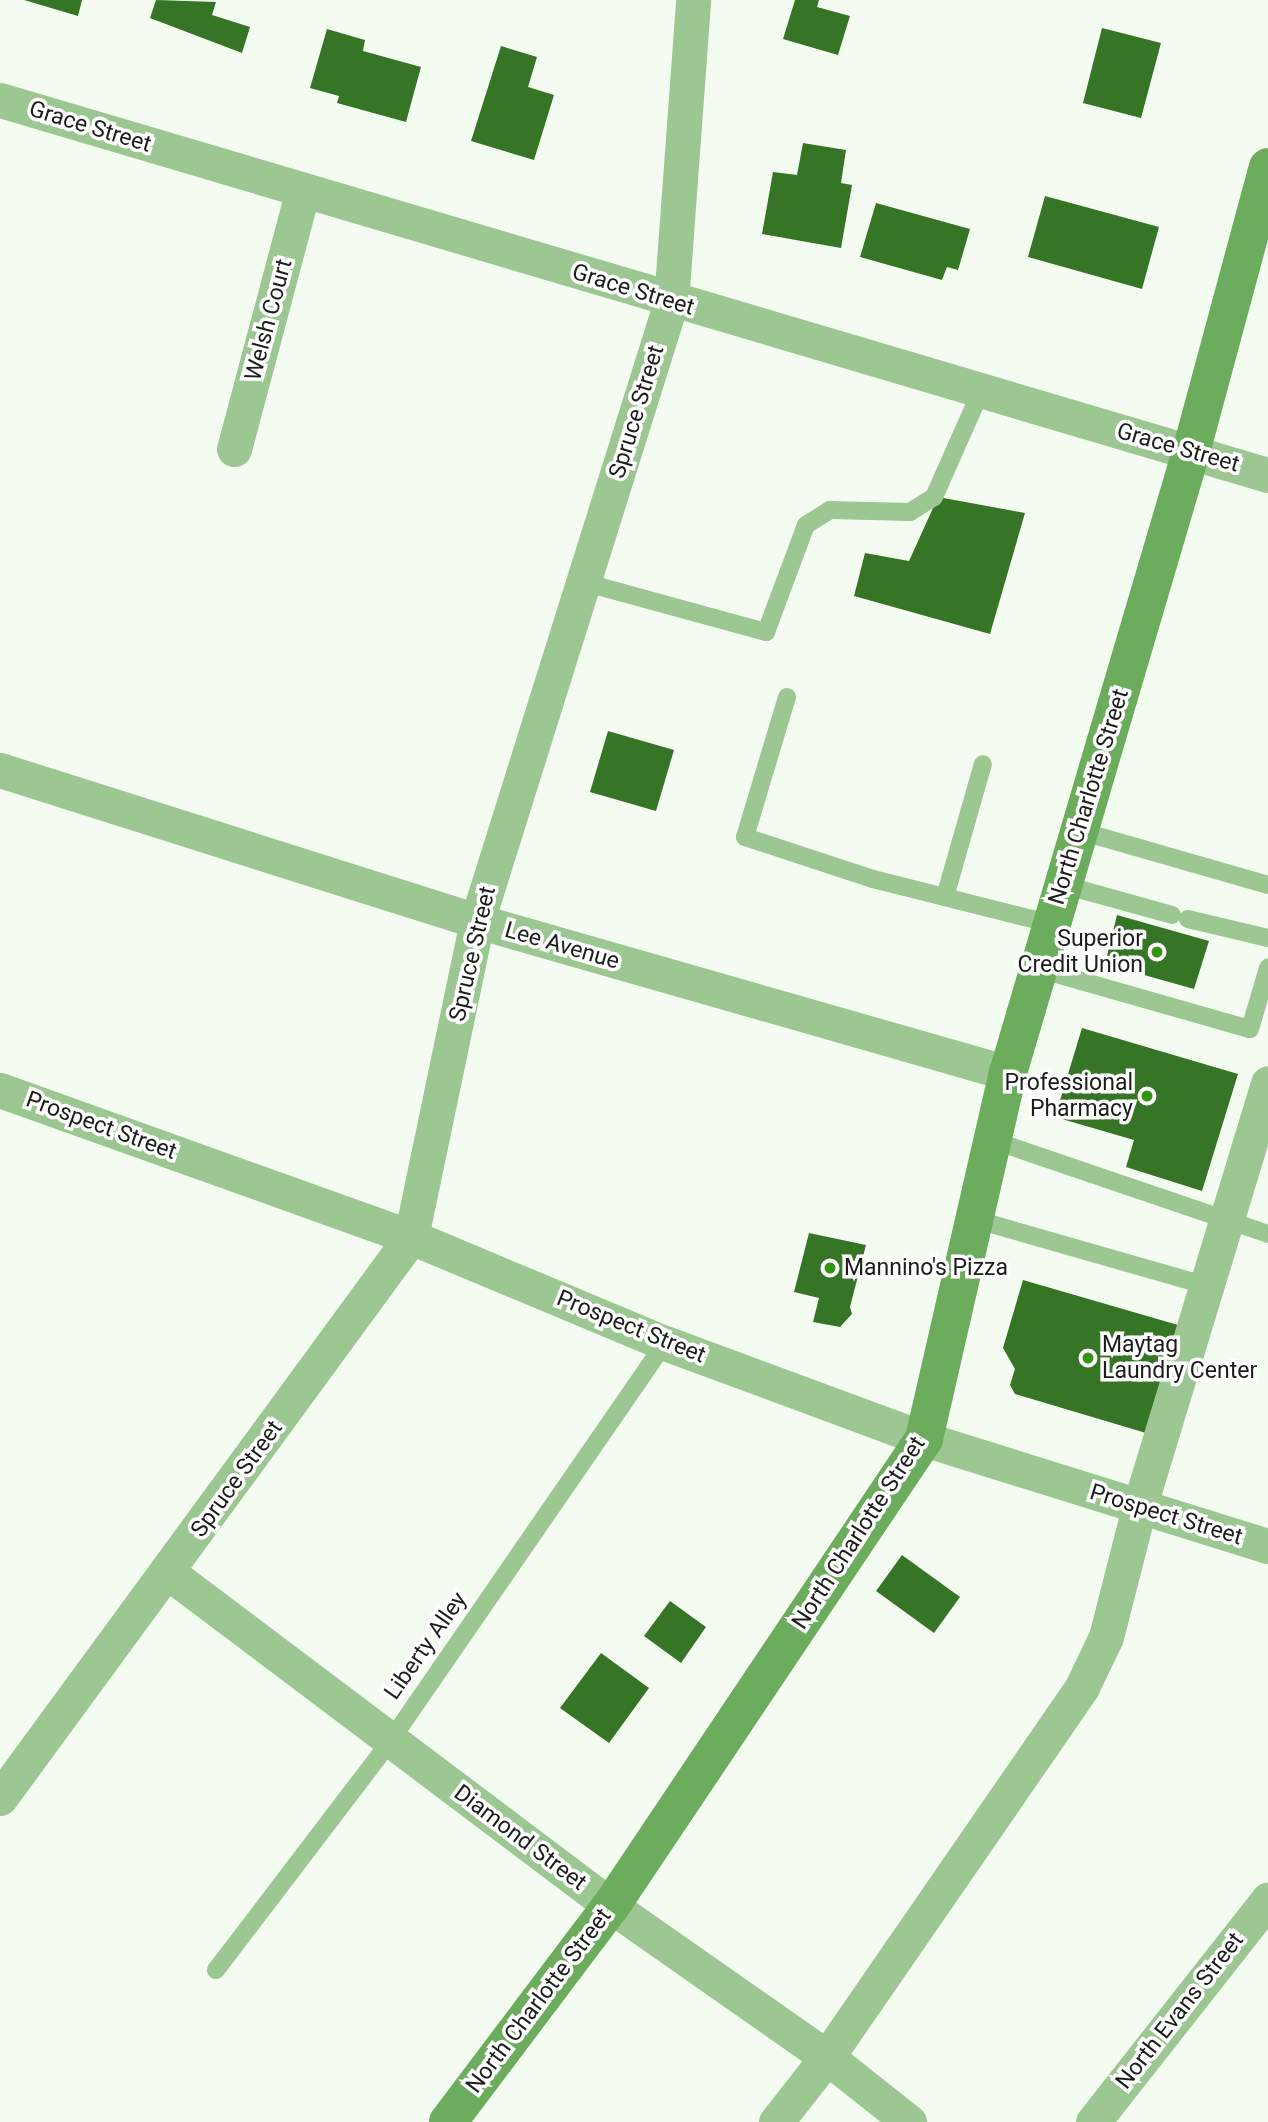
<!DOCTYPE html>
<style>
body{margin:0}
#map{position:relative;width:1268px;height:2122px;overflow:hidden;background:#f4fcf2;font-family:Roboto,sans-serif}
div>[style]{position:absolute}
.building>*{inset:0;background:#367426}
.lane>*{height:18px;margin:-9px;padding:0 9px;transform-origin:9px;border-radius:9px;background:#9cc692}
.street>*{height:35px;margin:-17.5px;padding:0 17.5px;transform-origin:17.5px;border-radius:17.5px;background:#9cc692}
.secondary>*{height:38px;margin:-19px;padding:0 19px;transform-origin:19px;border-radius:19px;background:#6cac5d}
.dots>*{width:19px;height:19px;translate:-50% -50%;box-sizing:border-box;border:4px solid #fff;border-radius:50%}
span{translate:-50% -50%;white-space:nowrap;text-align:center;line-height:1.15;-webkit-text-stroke:7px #fff;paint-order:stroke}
.street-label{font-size:23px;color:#1a1d19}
.poi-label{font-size:23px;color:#1a1d19}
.right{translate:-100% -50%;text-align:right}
.left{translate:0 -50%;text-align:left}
</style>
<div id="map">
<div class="building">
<div style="clip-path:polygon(24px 0,82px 0,78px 16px)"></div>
<div style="clip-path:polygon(156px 0,216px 2px,212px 15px,250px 27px,242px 53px,150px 18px)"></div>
<div style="clip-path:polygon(795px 0,819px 0,817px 7px,850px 16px,838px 55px,783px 39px)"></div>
<div style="clip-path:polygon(1102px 28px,1161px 43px,1141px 118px,1083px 103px)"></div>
<div style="clip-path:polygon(327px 29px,365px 40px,363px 51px,421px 67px,406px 122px,337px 103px,339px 96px,310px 88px)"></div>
<div style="clip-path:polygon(501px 46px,537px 57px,528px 87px,554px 95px,534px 160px,471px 141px)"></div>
<div style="clip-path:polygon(803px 143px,846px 150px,841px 183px,852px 185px,841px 248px,762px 234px,773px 172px,797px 175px)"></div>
<div style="clip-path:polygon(1045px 196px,1159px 227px,1142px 289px,1028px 257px)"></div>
<div style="clip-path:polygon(876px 203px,970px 229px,958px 270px,947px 267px,942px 280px,860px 257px)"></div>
<div style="clip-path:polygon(938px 497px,1025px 513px,990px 634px,854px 596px,865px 553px,909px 561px)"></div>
<div style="clip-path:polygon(608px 731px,674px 750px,656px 811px,590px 792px)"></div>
<div style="clip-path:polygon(1117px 915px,1209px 941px,1194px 989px,1105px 964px)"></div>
<div style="clip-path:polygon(1082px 1028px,1238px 1074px,1202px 1191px,1126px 1167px,1134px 1140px,1055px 1117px)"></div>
<div style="clip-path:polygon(809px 1233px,866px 1245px,850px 1307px,852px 1314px,840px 1327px,813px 1322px,819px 1298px,794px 1292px)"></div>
<div style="clip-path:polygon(1023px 1280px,1178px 1325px,1146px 1433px,1015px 1394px,1010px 1385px,1015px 1369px,1003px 1348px)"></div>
<div style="clip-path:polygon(902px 1555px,960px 1597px,934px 1633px,876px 1591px)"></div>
<div style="clip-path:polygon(670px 1601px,706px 1627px,681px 1663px,644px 1636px)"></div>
<div style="clip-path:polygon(601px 1653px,649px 1688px,609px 1743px,560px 1708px)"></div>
</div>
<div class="lane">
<div style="left:583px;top:582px;width:190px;rotate:15.3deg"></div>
<div style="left:766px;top:632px;width:114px;rotate:-69.5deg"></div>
<div style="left:806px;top:525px;width:28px;rotate:-32deg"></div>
<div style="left:830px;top:510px;width:80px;rotate:1.4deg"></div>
<div style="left:910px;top:512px;width:28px;rotate:-32deg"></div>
<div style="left:934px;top:497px;width:116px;rotate:-66.1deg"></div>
<div style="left:787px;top:697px;width:146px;rotate:106.7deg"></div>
<div style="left:745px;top:837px;width:135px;rotate:18.2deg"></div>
<div style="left:873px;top:879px;width:185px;rotate:14.1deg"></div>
<div style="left:1080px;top:831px;width:196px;rotate:16deg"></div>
<div style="left:1064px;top:885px;width:112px;rotate:15.5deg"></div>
<div style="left:945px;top:897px;width:138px;rotate:-74.1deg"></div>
<div style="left:1188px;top:919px;width:82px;rotate:13.4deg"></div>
<div style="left:1039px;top:969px;width:219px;rotate:15.9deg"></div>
<div style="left:1250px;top:1029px;width:64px;rotate:-73.6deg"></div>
<div style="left:992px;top:1140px;width:292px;rotate:18.8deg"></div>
<div style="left:974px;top:1219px;width:242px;rotate:16deg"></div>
<div style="left:216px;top:1970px;width:289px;rotate:-52.7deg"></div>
<div style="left:391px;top:1740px;width:482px;rotate:-55.4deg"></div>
</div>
<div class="street">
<div style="left:0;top:100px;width:1322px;rotate:16.48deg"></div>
<div style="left:234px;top:449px;width:268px;rotate:-75.1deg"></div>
<div style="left:0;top:770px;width:500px;rotate:17.57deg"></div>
<div style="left:477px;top:921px;width:552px;rotate:15.97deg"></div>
<div style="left:0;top:1090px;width:436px;rotate:19.7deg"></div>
<div style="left:411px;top:1237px;width:275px;rotate:22.7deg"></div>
<div style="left:665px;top:1343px;width:276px;rotate:20.3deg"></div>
<div style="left:924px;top:1439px;width:360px;rotate:17.3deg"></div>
<div style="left:169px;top:1573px;width:553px;rotate:36.99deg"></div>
<div style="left:611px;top:1906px;width:264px;rotate:35deg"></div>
<div style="left:827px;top:2057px;width:105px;rotate:38.4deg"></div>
<div style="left:0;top:1798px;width:695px;rotate:-53.77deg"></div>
<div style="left:411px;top:1237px;width:323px;rotate:-78.2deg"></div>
<div style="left:477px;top:921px;width:649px;rotate:-72.6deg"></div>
<div style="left:671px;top:302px;width:303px;rotate:-85.8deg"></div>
<div style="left:776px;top:2122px;width:83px;rotate:-51.9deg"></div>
<div style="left:827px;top:2057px;width:449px;rotate:-55.4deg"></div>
<div style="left:1082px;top:1687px;width:55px;rotate:-64.4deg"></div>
<div style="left:1106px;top:1637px;width:133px;rotate:-75.7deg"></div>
<div style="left:1139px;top:1508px;width:444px;rotate:-73.1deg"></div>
<div style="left:1093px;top:2122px;width:283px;rotate:-51.8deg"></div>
</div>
<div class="secondary">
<div style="left:448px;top:2122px;width:271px;rotate:-53deg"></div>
<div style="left:611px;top:1906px;width:562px;rotate:-56.17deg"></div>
<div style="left:924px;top:1439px;width:376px;rotate:-77.1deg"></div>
<div style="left:1008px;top:1073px;width:647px;rotate:-73.58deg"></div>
<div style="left:1191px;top:452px;width:295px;rotate:-74.9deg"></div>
</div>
<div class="dots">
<div style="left:1157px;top:952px;background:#339312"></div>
<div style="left:1147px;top:1096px;background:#339312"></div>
<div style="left:830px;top:1268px;background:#339312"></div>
<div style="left:1088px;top:1358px;background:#339312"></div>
</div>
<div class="street-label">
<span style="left:90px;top:127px;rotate:17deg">Grace Street</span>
<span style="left:633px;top:290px;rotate:17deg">Grace Street</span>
<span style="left:269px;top:320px;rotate:-75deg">Welsh Court</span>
<span style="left:637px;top:412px;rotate:-73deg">Spruce Street</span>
<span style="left:1178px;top:448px;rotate:16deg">Grace Street</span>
<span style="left:1089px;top:797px;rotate:-73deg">North Charlotte Street</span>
<span style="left:562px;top:946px;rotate:16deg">Lee Avenue</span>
<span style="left:473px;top:954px;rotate:-77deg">Spruce Street</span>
<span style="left:101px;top:1126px;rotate:20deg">Prospect Street</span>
<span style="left:631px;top:1327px;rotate:22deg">Prospect Street</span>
<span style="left:237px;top:1479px;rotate:-54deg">Spruce Street</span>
<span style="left:1166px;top:1515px;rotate:17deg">Prospect Street</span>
<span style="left:859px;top:1533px;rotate:-57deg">North Charlotte Street</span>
<span style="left:426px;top:1646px;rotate:-55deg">Liberty Alley</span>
<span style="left:520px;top:1838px;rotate:37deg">Diamond Street</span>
<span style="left:539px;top:2001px;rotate:-53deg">North Charlotte Street</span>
<span style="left:1180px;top:2011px;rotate:-52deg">North Evans Street</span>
</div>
<div class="poi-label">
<span class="right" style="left:1143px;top:952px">Superior<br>Credit Union</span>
<span class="right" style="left:1133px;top:1096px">Professional<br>Pharmacy</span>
<span class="left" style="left:844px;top:1268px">Mannino's Pizza</span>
<span class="left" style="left:1102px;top:1358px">Maytag<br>Laundry Center</span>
</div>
</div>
